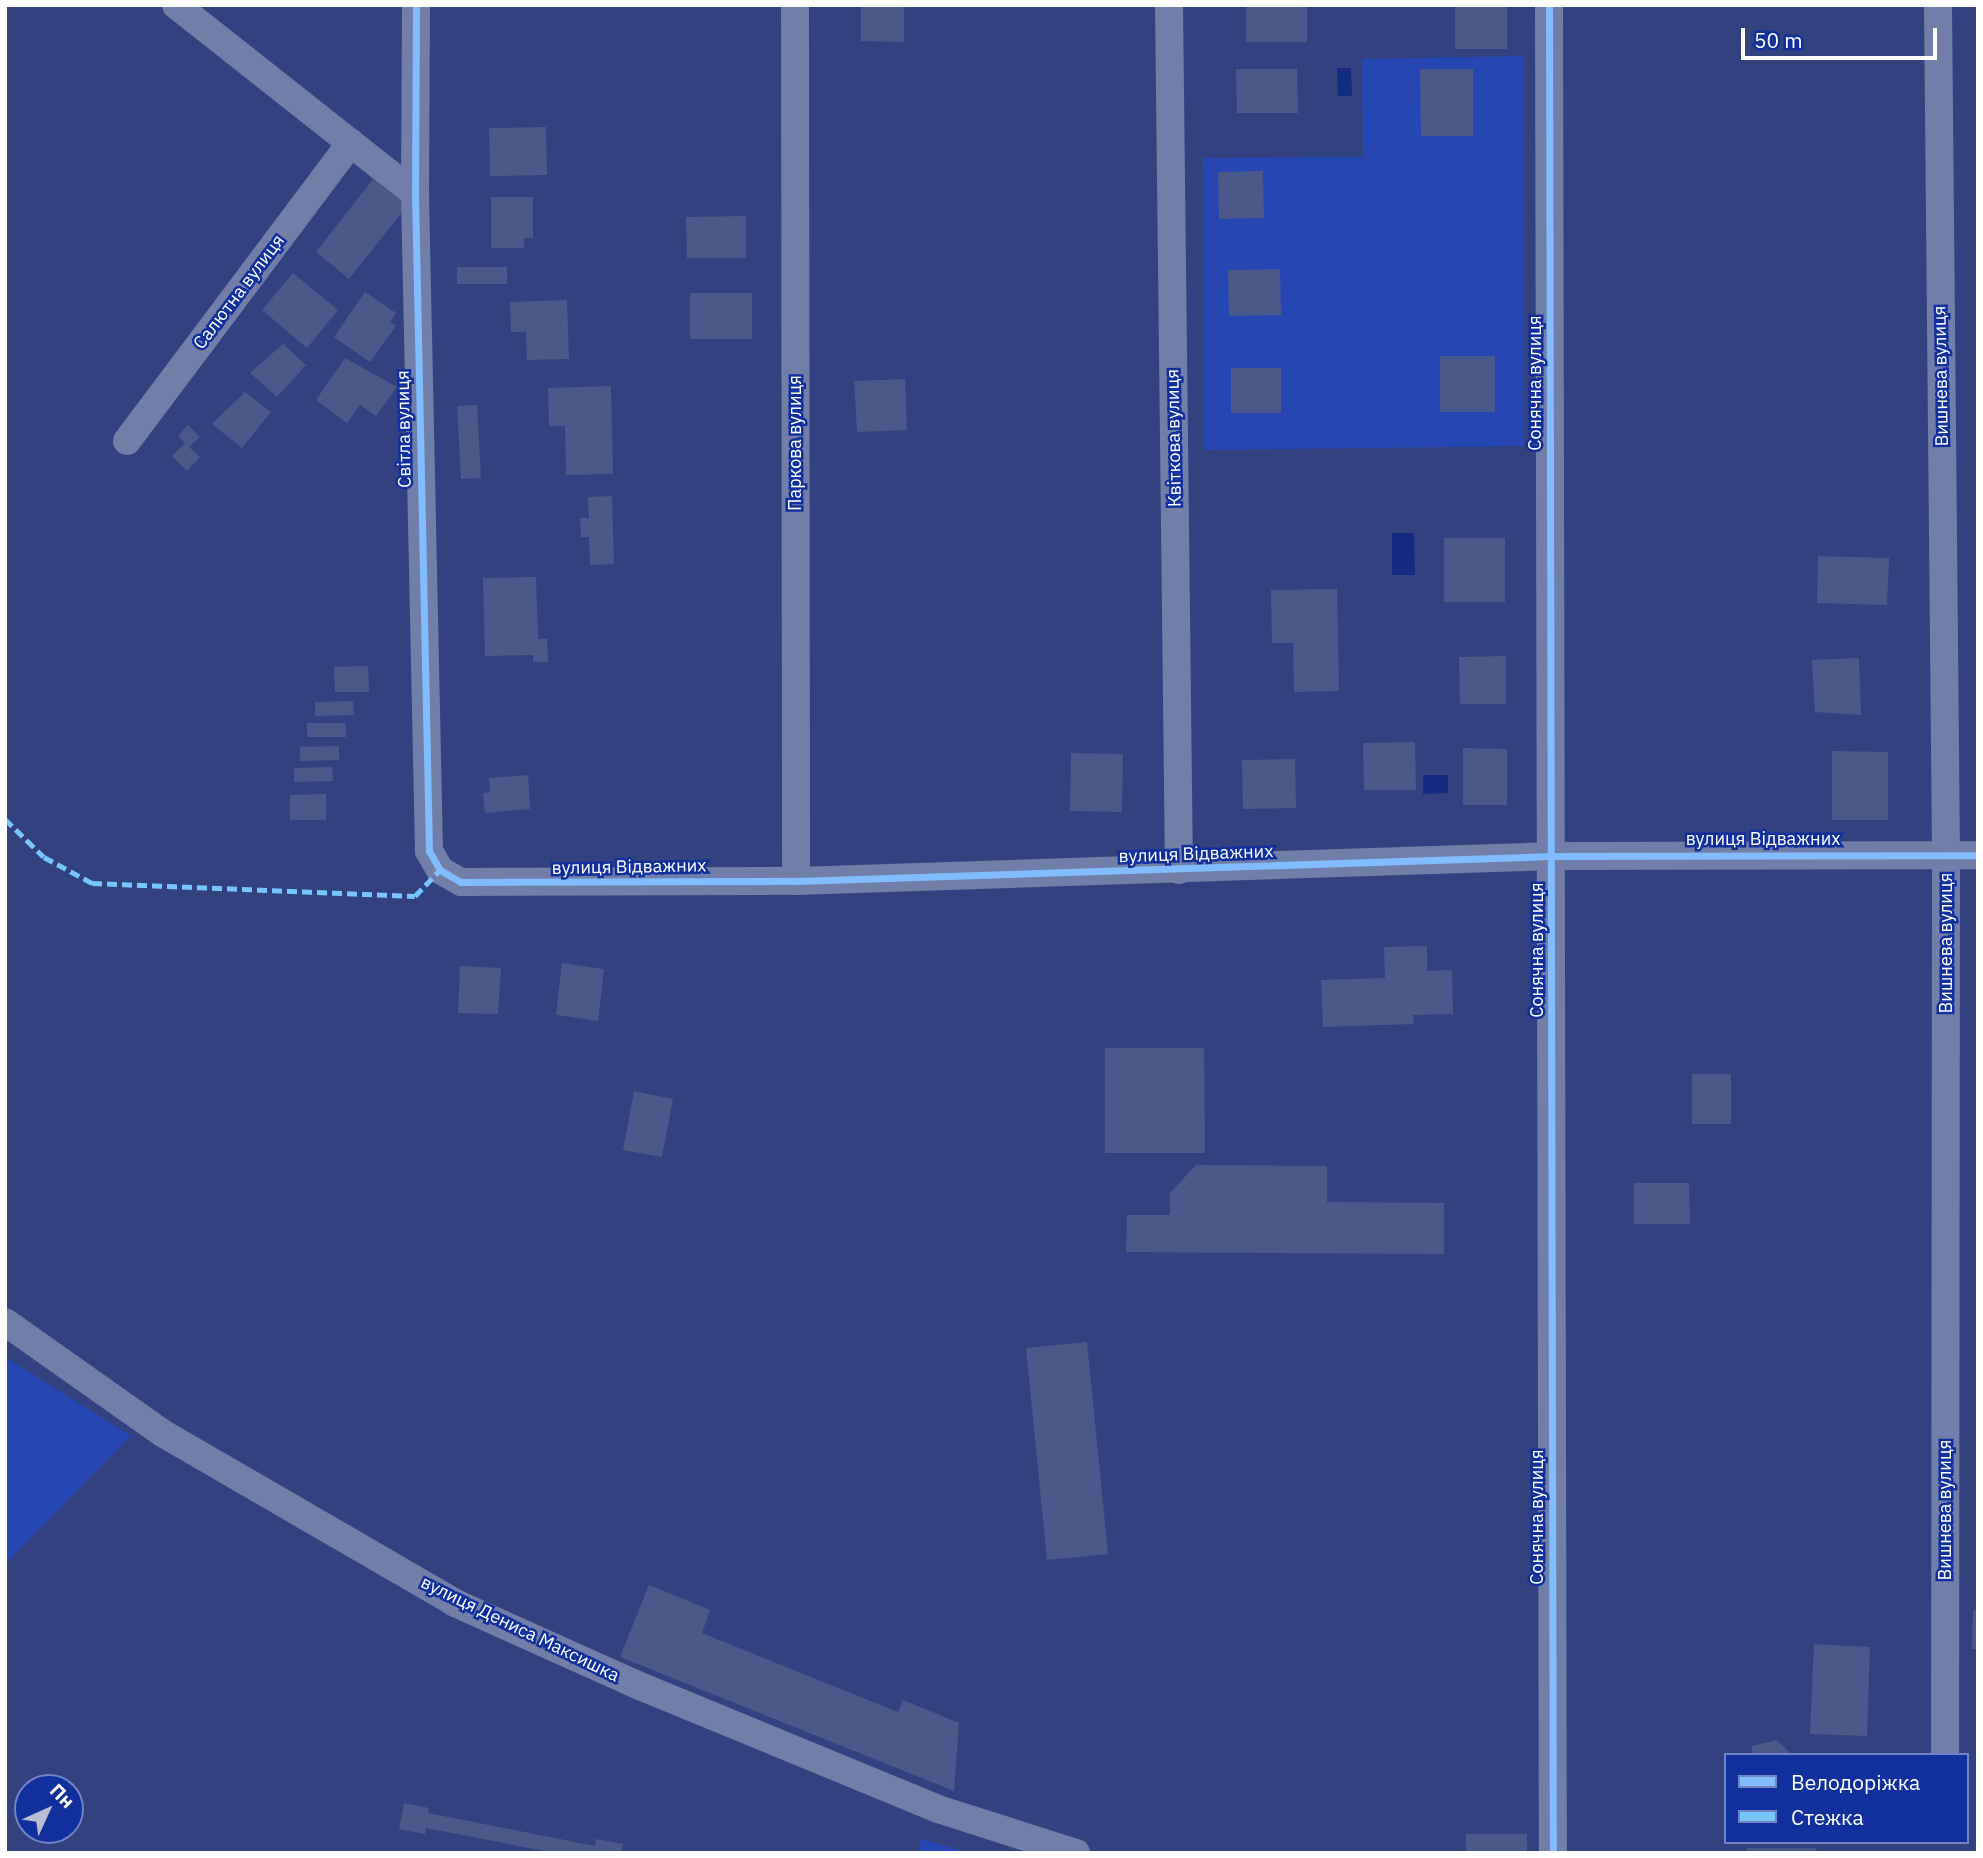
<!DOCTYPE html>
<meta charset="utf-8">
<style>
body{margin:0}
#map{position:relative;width:1983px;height:1858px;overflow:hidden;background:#31427e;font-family:"IBM Plex Sans",sans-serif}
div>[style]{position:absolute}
.green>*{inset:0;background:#2646b4}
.water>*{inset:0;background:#142b7f}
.building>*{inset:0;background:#4b598a}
.minor>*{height:28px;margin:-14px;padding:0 14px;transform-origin:14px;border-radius:14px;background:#717ea8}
.quiet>*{height:5px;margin-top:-2.5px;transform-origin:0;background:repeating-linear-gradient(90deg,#76c5fe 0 10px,transparent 0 15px)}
.cycleway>*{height:7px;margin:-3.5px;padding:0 3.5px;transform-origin:3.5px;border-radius:3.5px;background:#80bcff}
span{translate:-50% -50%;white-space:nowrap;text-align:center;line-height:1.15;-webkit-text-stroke:5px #11309e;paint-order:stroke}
.street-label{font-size:18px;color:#fff}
.frame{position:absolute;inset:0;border:7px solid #fff;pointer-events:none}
.legend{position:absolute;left:1724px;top:1753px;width:245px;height:91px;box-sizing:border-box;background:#11309e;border:2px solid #7083c5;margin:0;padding:9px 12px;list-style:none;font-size:21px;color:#fff}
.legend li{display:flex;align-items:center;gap:14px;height:35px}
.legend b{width:35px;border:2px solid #7083c5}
.north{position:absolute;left:14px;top:1774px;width:70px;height:70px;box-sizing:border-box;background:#11309e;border:2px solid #7083c5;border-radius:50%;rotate:45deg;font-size:19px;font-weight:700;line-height:28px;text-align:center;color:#fff}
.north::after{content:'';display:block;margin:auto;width:24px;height:32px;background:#b7bdd2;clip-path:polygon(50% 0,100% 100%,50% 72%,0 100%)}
.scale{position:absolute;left:1741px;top:28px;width:196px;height:32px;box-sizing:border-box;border:4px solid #fff;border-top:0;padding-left:9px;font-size:21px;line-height:24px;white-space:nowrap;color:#fff;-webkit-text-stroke:5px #11309e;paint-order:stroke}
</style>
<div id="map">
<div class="green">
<div style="clip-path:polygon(1524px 56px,1524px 446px,1204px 450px,1203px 158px,1363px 157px,1362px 59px)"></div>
<div style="clip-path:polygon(5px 1357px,131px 1436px,5px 1564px)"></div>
<div style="clip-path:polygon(921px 1839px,970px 1853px,918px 1853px)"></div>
</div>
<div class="water">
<div style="clip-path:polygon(1337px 68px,1351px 68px,1352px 96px,1338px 96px)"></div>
<div style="clip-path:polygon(1392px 533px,1414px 533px,1415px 575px,1392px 575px)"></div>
<div style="clip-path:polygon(1423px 775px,1448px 775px,1448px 793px,1423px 794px)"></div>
</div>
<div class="building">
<div style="clip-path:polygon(861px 5px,904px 5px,904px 42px,861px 41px)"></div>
<div style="clip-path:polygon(1246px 5px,1307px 5px,1307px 42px,1246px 42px)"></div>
<div style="clip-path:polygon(1455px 5px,1507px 5px,1507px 49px,1455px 49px)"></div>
<div style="clip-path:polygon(1236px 69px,1297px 69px,1298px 113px,1237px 113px)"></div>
<div style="clip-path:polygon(1420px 69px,1473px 69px,1473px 136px,1421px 136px)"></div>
<div style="clip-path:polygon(546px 127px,547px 175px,490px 176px,489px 128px)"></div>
<div style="clip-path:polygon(1263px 171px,1264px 218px,1219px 219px,1218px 172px)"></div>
<div style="clip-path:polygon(373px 179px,407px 206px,349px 279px,316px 252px)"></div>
<div style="clip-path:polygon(491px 197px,533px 197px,533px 238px,524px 238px,524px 248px,491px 248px)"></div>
<div style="clip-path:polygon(746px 216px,746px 258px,687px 258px,686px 217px)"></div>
<div style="clip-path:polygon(457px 267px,507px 267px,507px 284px,457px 284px)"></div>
<div style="clip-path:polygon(1280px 269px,1281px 315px,1229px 316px,1228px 270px)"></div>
<div style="clip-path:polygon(293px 273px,338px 310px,307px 348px,262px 310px)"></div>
<div style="clip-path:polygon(365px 292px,396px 313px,390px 322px,396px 326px,370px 362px,334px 337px)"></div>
<div style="clip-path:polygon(690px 293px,752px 293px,752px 339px,690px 339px)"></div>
<div style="clip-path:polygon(567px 300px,569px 359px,527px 360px,526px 332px,511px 332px,510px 302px)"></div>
<div style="clip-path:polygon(283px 344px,306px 365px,277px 397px,250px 373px)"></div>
<div style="clip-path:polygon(1440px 356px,1495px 356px,1495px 412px,1440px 412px)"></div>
<div style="clip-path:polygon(345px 358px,397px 387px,376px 416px,360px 405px,347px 423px,316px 400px)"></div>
<div style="clip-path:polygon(1231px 368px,1281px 368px,1281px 413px,1231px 413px)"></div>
<div style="clip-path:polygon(905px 379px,907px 430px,857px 432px,854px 381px)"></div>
<div style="clip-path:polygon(611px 386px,613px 474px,566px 475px,565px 426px,549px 426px,548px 388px)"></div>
<div style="clip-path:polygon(245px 392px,271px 412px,242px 448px,212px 424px)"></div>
<div style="clip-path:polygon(477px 405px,481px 478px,461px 479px,457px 406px)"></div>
<div style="clip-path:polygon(188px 425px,200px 437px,189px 447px,200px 457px,187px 471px,172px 456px,185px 443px,178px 436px)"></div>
<div style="clip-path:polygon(612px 496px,614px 564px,590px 565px,589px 537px,581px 537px,580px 518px,589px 518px,588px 497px)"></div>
<div style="clip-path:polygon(1444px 538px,1505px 538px,1505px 602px,1444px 602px)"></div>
<div style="clip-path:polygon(1818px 556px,1889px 558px,1887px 605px,1817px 603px)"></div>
<div style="clip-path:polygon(536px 577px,538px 639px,547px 639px,548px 662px,533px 662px,533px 655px,485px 656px,483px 578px)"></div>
<div style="clip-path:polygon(1337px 589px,1339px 691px,1294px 692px,1293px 643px,1272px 643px,1271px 590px)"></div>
<div style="clip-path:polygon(1506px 656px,1506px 704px,1460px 704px,1459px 657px)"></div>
<div style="clip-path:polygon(1859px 658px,1861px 715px,1815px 712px,1812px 660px)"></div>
<div style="clip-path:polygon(368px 666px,369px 692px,335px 692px,334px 667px)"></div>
<div style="clip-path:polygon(353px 701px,354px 715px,315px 716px,315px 702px)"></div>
<div style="clip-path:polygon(307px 723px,345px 723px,346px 737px,307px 737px)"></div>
<div style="clip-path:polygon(1415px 742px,1416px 790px,1364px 790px,1363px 743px)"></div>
<div style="clip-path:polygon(339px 746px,339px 760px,300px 761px,300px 747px)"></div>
<div style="clip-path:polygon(1463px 748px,1507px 749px,1507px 805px,1463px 805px)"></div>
<div style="clip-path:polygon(1832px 751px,1888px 752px,1888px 820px,1832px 820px)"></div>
<div style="clip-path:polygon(1071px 753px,1123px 754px,1122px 812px,1070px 811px)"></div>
<div style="clip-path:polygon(1295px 759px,1296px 808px,1243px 809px,1242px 760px)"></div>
<div style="clip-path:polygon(332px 767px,333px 781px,294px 782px,294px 768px)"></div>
<div style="clip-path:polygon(528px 775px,530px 809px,485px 813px,483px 793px,490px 792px,489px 778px)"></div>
<div style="clip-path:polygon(326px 794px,326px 820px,290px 820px,290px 795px)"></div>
<div style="clip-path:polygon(1427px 946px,1427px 971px,1452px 970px,1453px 1014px,1413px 1015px,1414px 1024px,1323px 1027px,1321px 980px,1385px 978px,1384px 947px)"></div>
<div style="clip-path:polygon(562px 963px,604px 969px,598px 1021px,556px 1015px)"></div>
<div style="clip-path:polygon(460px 966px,501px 968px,498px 1014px,458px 1013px)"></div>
<div style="clip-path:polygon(1105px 1048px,1204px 1048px,1205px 1153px,1105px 1153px)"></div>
<div style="clip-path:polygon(1692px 1074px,1731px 1074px,1731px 1124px,1692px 1124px)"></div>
<div style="clip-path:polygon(634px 1091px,673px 1099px,662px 1157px,623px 1150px)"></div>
<div style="clip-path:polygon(1196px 1165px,1327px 1166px,1327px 1202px,1444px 1203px,1444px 1254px,1126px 1252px,1127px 1215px,1170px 1215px,1170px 1193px)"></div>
<div style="clip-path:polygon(1634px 1183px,1689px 1183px,1690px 1224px,1634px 1224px)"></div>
<div style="clip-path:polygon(1087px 1342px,1108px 1554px,1047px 1560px,1026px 1348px)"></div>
<div style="clip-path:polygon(649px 1585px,710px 1610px,702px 1633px,898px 1712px,903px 1700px,959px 1723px,954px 1791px,620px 1657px)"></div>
<div style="clip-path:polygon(1973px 1610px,1978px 1610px,1978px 1649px,1972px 1649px)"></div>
<div style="clip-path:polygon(1814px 1644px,1870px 1647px,1867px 1736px,1810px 1734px)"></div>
<div style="clip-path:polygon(1777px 1740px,1792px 1755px,1752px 1755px,1752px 1746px)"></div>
<div style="clip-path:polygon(404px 1803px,429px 1808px,428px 1813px,595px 1846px,596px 1839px,623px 1844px,621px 1853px,555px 1853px,426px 1828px,425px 1834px,399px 1829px)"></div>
<div style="clip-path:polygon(1466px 1834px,1527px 1834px,1527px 1853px,1466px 1853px)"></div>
<div style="clip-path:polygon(1747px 1848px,1816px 1848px,1816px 1853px,1747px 1853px)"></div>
</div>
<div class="minor">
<div style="left:176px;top:5px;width:305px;rotate:38.3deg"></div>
<div style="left:416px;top:5px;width:189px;rotate:90.3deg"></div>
<div style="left:415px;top:194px;width:657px;rotate:88.78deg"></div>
<div style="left:429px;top:851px;width:22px;rotate:60deg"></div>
<div style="left:440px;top:870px;width:24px;rotate:30deg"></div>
<div style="left:461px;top:882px;width:335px;rotate:-0.2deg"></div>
<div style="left:796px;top:881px;width:756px;rotate:-1.89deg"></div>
<div style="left:1552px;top:856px;width:426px;rotate:-0.1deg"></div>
<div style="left:795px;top:5px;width:876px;rotate:89.93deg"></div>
<div style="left:1169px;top:5px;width:865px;rotate:89.34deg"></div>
<div style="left:1549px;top:5px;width:1848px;rotate:89.88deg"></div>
<div style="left:1938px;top:5px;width:849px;rotate:89.46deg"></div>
<div style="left:1946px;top:854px;width:901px;rotate:90.06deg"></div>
<div style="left:127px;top:441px;width:373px;rotate:-53.1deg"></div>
<div style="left:5px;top:1322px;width:194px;rotate:35.2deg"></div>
<div style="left:164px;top:1434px;width:337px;rotate:30.1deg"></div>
<div style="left:455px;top:1603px;width:197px;rotate:24.2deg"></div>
<div style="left:635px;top:1684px;width:328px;rotate:22.4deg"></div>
<div style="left:938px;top:1809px;width:145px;rotate:17.7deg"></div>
</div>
<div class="quiet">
<div style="left:5px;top:819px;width:54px;rotate:44.3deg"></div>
<div style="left:44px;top:857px;width:55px;rotate:28.4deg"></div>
<div style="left:92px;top:883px;width:323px;rotate:2.3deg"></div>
<div style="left:415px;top:896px;width:36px;rotate:-46deg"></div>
</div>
<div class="cycleway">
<div style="left:416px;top:5px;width:189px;rotate:90.3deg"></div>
<div style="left:415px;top:194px;width:657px;rotate:88.78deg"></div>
<div style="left:429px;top:851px;width:22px;rotate:60deg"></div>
<div style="left:440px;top:870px;width:24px;rotate:30deg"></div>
<div style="left:461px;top:882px;width:335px;rotate:-0.2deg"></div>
<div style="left:796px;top:881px;width:756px;rotate:-1.89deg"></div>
<div style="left:1552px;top:856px;width:426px;rotate:-0.1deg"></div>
<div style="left:1549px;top:5px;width:1848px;rotate:89.88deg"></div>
</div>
<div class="street-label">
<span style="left:239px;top:292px;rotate:-53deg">Салютна вулиця</span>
<span style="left:1941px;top:376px;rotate:-91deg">Вишнева вулиця</span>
<span style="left:1535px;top:383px;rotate:-90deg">Сонячна вулиця</span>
<span style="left:404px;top:429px;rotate:-91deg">Світла вулиця</span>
<span style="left:1174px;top:438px;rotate:-91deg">Квіткова вулиця</span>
<span style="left:795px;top:443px;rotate:-90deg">Паркова вулиця</span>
<span style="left:1763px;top:839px">вулиця Відважних</span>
<span style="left:1196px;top:854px;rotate:-2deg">вулиця Відважних</span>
<span style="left:629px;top:867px;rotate:-1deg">вулиця Відважних</span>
<span style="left:1946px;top:943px;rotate:-90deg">Вишнева вулиця</span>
<span style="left:1537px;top:950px;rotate:-90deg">Сонячна вулиця</span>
<span style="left:1945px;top:1510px;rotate:-90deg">Вишнева вулиця</span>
<span style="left:1537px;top:1517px;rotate:-90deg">Сонячна вулиця</span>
<span style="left:520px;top:1629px;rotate:26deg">вулиця Дениса Максишка</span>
</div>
<div class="frame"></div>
<ul class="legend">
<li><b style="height:9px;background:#80bcff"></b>Велодоріжка</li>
<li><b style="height:9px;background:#76c5fe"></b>Стежка</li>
</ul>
<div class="north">Пн</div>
<div class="scale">50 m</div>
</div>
